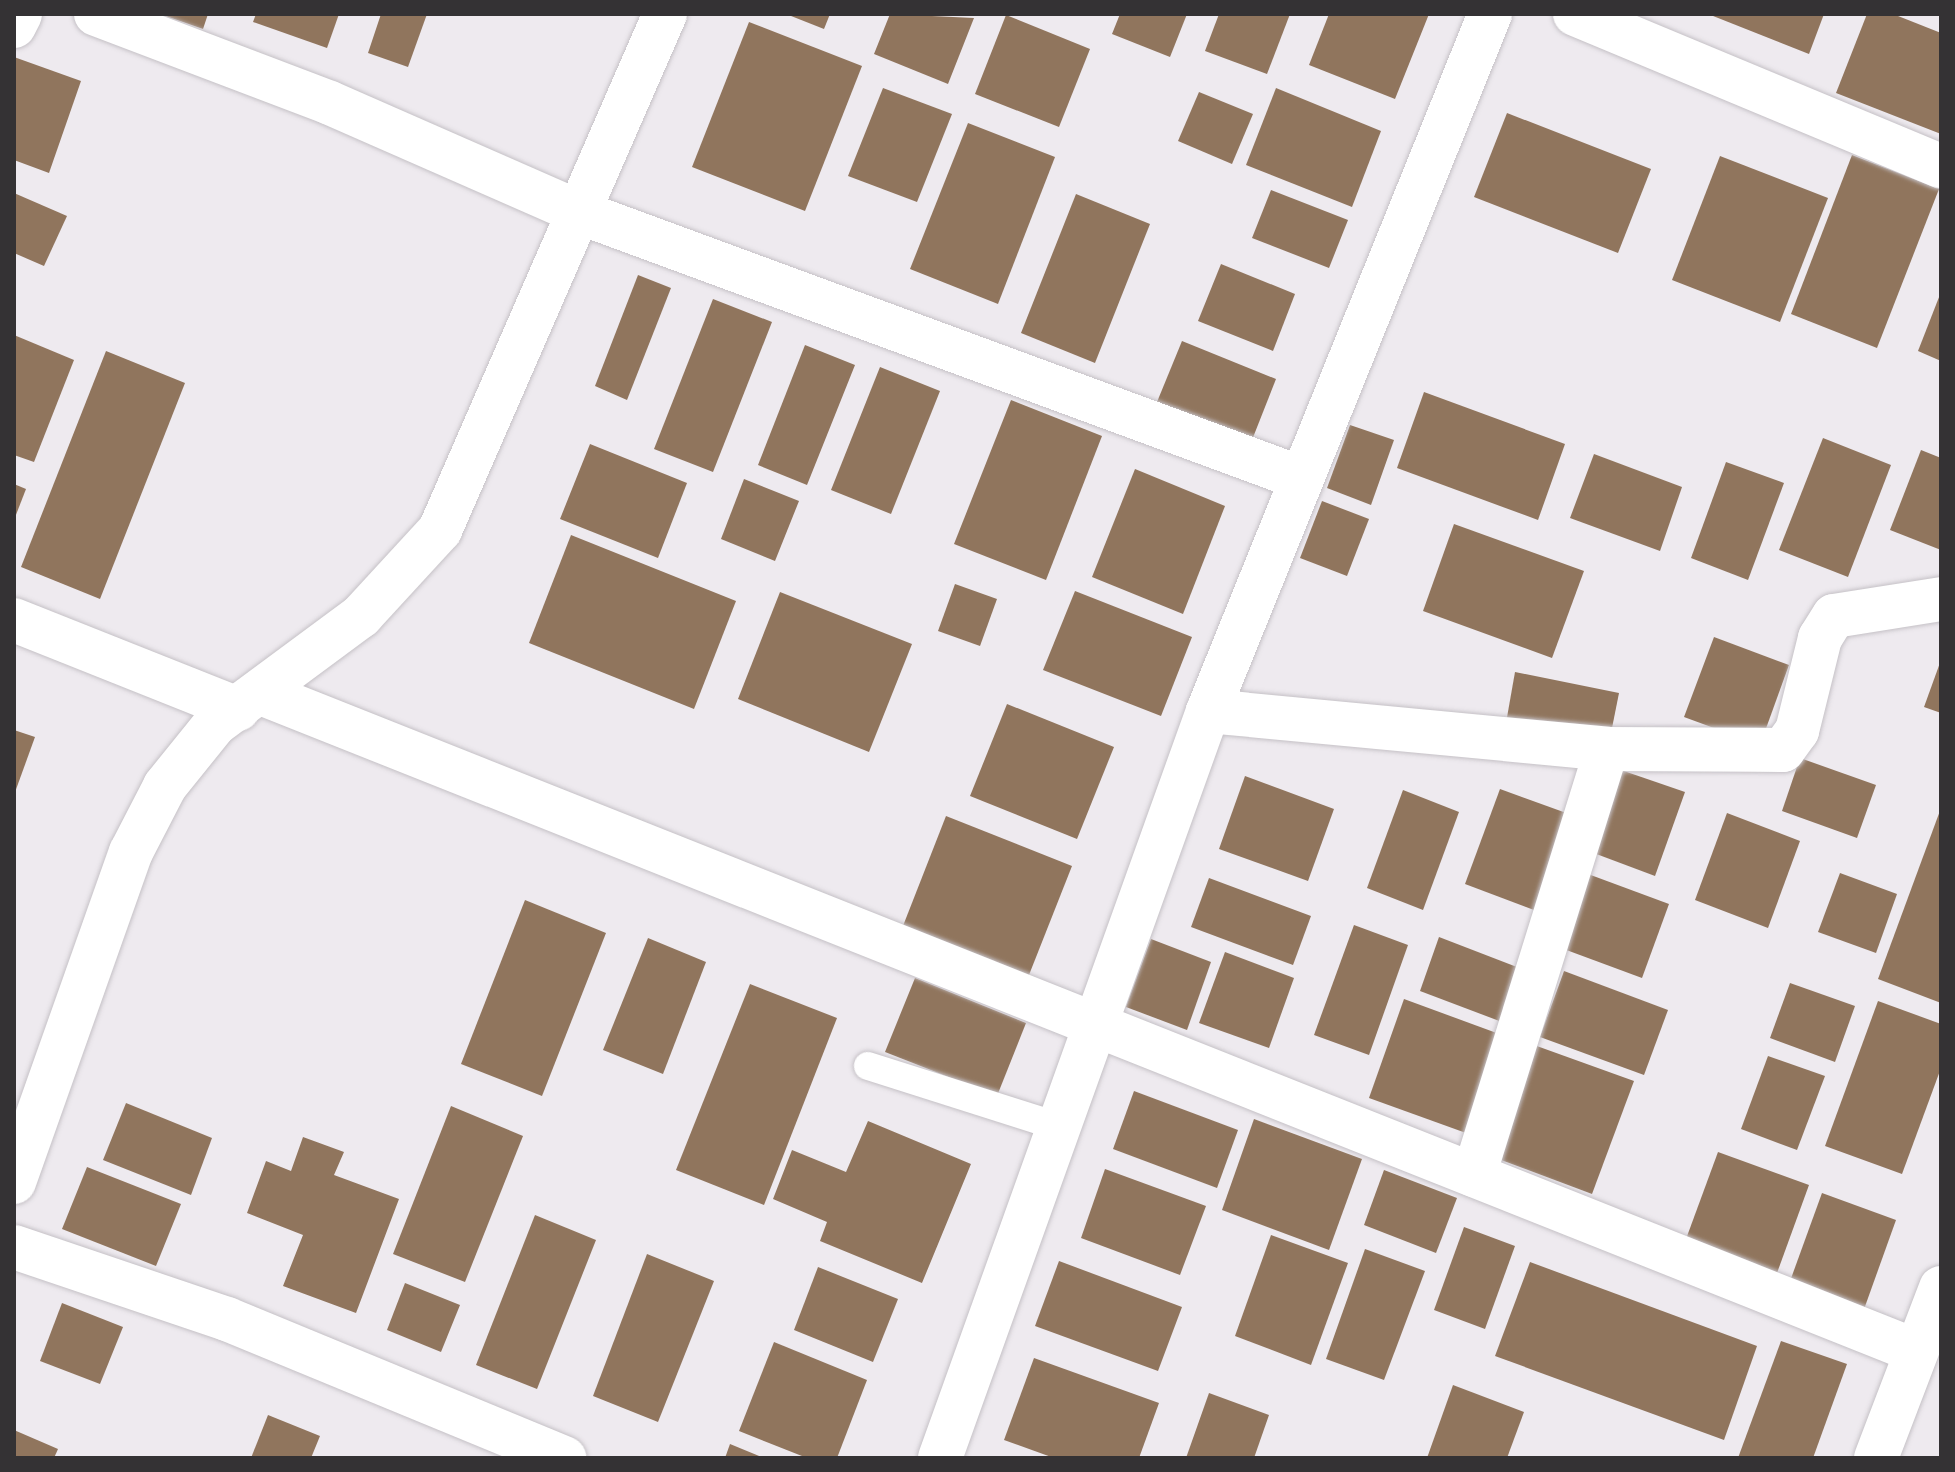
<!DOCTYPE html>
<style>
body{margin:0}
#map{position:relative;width:1955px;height:1472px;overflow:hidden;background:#eeeaef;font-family:"Titillium Web",sans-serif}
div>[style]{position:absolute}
.building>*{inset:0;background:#90755d}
.roads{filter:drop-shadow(0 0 2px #c5c1c6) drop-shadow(0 0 2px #c5c1c6)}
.service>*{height:28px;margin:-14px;padding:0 14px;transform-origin:14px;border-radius:14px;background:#fff}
.minor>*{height:44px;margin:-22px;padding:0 22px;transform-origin:22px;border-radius:22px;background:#fff}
span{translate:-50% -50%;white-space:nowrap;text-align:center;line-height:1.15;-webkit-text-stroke:8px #fbf7fc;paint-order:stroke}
.frame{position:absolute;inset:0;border:16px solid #343234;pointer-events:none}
</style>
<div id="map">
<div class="building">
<div style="clip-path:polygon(160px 14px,208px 14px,203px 29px)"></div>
<div style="clip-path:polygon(256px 14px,339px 14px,327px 48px,253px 22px)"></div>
<div style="clip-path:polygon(381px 14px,427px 14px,408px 67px,368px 53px)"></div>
<div style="clip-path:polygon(786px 14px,830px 14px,824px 29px)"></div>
<div style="clip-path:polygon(890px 14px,974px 18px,948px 84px,874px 54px)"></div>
<div style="clip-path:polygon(1120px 14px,1187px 14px,1170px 57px,1112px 34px)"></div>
<div style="clip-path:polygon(1219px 14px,1290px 14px,1267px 74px,1205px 51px)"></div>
<div style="clip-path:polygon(1329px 14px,1429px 14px,1395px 99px,1309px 65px)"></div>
<div style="clip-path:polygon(1708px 14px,1824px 14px,1809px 54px)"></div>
<div style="clip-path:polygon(1867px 14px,1893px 14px,1941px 33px,1941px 134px,1836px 93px)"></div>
<div style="clip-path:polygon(1006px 15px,1090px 49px,1059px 127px,975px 94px)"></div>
<div style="clip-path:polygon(749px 22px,862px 66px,805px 211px,692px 167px)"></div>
<div style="clip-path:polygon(14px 57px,81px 81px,49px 173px,14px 160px)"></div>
<div style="clip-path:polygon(883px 88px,952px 114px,917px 202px,848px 176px)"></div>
<div style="clip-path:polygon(1276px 88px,1381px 131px,1352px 207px,1246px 165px)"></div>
<div style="clip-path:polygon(1199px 92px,1253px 114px,1232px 164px,1178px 141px)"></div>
<div style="clip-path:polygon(1507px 113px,1651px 169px,1618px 253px,1474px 197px)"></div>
<div style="clip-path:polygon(968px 123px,1055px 157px,998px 304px,910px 269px)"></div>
<div style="clip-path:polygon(1852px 155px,1939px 189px,1877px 348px,1791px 314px)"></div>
<div style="clip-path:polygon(1720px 156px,1828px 198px,1780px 322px,1672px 280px)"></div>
<div style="clip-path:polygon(1271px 190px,1348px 220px,1329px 268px,1252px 238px)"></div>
<div style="clip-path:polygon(14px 193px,67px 216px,44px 266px,14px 253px)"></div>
<div style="clip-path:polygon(1076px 194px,1150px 224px,1095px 363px,1021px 333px)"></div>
<div style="clip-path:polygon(1221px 264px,1295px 294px,1273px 351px,1198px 321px)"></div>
<div style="clip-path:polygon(638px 275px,671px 288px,627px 400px,595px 386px)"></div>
<div style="clip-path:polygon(1941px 292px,1941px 361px,1918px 351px)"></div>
<div style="clip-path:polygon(713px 299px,772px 322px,713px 472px,654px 449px)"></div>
<div style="clip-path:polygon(14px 335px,74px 360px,34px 462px,14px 455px)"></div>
<div style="clip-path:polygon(1182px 341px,1276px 379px,1252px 440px,1157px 402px)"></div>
<div style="clip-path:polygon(805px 345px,855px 365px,807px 485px,758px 465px)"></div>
<div style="clip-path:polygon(106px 351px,185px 383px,100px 599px,21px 567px)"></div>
<div style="clip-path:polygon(880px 367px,940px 391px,891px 514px,831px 490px)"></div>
<div style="clip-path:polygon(1424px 392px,1565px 444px,1538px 520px,1397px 468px)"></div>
<div style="clip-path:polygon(1011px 400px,1102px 436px,1046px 580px,954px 544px)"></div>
<div style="clip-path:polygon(1350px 425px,1394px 440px,1371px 505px,1327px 488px)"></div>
<div style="clip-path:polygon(1823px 438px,1891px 465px,1848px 577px,1779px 550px)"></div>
<div style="clip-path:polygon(590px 444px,687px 483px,658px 558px,560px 519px)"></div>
<div style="clip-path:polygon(1921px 450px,1941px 458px,1941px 550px,1890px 530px)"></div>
<div style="clip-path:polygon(1594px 454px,1682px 487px,1660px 551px,1570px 518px)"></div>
<div style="clip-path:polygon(1726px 462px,1784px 483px,1748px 580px,1691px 558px)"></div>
<div style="clip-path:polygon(1135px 469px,1225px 506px,1183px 614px,1092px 577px)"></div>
<div style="clip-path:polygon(744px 479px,799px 501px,775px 561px,721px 539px)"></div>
<div style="clip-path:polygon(14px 484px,26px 489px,14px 520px)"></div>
<div style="clip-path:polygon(1322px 501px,1369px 519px,1347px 576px,1300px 558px)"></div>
<div style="clip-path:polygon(1454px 524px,1584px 571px,1552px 658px,1423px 611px)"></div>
<div style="clip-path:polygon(571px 535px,736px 601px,694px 709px,529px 643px)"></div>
<div style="clip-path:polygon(955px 584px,997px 599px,980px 646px,938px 631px)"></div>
<div style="clip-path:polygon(1075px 591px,1192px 637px,1161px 716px,1043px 670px)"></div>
<div style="clip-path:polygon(780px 592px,912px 644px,869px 752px,738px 699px)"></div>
<div style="clip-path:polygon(1714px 637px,1789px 665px,1760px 745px,1684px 717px)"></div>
<div style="clip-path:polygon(1941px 660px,1941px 713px,1924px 707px)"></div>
<div style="clip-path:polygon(1515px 672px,1619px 693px,1609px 743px,1506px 723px)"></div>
<div style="clip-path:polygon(1007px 704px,1114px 747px,1077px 839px,970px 796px)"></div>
<div style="clip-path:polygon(14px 730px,35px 737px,14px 795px)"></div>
<div style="clip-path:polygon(1800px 758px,1876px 785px,1857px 838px,1782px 811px)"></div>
<div style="clip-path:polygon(1621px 770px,1685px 792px,1655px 876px,1591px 852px)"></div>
<div style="clip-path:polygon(1245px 776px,1334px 809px,1308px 881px,1219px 849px)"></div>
<div style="clip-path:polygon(1500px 789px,1569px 814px,1534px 910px,1465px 884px)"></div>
<div style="clip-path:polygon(1403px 790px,1459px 812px,1423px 910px,1367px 888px)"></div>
<div style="clip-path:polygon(1941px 808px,1941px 1003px,1878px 979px)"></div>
<div style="clip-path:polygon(1727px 813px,1800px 841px,1768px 928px,1695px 900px)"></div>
<div style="clip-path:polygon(946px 816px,1072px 866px,1027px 980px,901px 931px)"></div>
<div style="clip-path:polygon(1840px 873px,1897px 894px,1876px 953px,1818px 932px)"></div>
<div style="clip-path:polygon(1588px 874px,1669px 904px,1642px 978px,1561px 948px)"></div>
<div style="clip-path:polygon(1209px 878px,1311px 916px,1293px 965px,1191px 927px)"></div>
<div style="clip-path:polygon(525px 900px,606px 933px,542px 1096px,461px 1064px)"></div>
<div style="clip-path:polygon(1354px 925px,1408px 945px,1369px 1055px,1314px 1035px)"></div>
<div style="clip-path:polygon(1439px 937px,1522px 969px,1502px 1022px,1420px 991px)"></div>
<div style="clip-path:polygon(648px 938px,706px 962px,663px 1074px,603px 1050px)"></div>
<div style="clip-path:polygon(1151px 939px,1211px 962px,1187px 1030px,1126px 1007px)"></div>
<div style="clip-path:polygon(1225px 952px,1294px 978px,1269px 1048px,1199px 1023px)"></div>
<div style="clip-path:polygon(1564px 971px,1668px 1010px,1644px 1075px,1540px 1037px)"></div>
<div style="clip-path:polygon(915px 978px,1026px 1023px,997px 1096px,885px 1052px)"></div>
<div style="clip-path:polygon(1790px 983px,1855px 1006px,1835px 1062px,1770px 1038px)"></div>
<div style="clip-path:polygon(750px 984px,837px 1018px,764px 1205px,676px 1170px)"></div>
<div style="clip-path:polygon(1404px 999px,1502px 1035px,1466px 1133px,1369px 1098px)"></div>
<div style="clip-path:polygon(1878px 1001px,1941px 1024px,1941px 1068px,1902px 1174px,1825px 1146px)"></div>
<div style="clip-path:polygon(1534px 1045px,1634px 1081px,1592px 1194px,1493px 1157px)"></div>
<div style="clip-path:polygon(1768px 1056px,1825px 1076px,1797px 1150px,1741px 1129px)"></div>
<div style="clip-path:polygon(1134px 1091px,1238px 1130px,1217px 1188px,1113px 1149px)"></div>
<div style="clip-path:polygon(126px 1103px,212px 1138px,191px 1195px,103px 1160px)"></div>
<div style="clip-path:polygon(451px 1106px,523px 1136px,465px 1282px,393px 1254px)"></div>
<div style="clip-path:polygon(1254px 1119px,1362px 1159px,1329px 1250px,1222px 1210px)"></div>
<div style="clip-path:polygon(868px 1121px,971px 1164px,922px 1283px,820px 1241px,827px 1222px,773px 1199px,792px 1150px,846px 1172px)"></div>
<div style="clip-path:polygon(303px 1137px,344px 1152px,334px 1175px,399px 1199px,356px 1313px,283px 1286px,303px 1235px,247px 1213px,266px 1161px,291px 1171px)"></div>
<div style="clip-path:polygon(1718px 1152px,1809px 1185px,1777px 1273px,1686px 1239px)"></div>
<div style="clip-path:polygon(87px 1167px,181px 1204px,156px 1266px,62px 1229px)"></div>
<div style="clip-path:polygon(1105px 1169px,1206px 1206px,1180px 1275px,1081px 1238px)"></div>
<div style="clip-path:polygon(1384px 1170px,1457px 1198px,1436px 1253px,1364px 1225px)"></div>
<div style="clip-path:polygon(1822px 1193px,1896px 1220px,1863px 1312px,1789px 1284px)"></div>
<div style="clip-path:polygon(535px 1215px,596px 1240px,537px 1389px,476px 1365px)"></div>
<div style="clip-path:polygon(1464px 1227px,1515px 1246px,1485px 1329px,1434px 1310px)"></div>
<div style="clip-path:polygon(1271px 1235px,1348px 1263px,1311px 1365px,1235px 1336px)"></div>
<div style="clip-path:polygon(1365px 1249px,1425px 1271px,1384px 1380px,1326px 1359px)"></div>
<div style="clip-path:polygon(647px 1254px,714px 1281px,658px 1422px,593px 1396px)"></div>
<div style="clip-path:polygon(1059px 1261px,1182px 1307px,1158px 1371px,1035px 1326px)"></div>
<div style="clip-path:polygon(1530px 1262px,1757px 1346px,1724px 1440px,1495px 1356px)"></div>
<div style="clip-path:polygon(818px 1267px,898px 1299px,873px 1362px,794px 1330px)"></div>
<div style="clip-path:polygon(405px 1283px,460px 1305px,441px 1352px,387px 1330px)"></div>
<div style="clip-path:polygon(62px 1303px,123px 1327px,100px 1384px,40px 1361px)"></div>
<div style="clip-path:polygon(1781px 1341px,1847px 1364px,1813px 1458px,1738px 1458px)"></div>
<div style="clip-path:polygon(774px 1342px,867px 1380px,837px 1458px,807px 1458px,739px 1431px)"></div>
<div style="clip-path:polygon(1034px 1358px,1159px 1403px,1139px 1458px,1054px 1458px,1004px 1440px)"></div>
<div style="clip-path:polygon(1453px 1385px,1524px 1412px,1507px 1458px,1427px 1458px)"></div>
<div style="clip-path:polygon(1209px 1393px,1269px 1415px,1254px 1458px,1186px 1458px)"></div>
<div style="clip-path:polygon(268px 1415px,320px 1436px,311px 1458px,251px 1458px)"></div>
<div style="clip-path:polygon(14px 1430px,58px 1449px,54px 1458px,14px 1458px)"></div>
<div style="clip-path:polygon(730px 1444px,764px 1458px,725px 1458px)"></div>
</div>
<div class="roads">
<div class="service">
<div style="left:868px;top:1066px;width:198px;rotate:17.6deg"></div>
</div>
<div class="minor">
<div style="left:96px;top:14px;width:250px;rotate:20.8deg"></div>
<div style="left:330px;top:103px;width:269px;rotate:23.7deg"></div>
<div style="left:576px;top:211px;width:773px;rotate:20.22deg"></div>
<div style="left:1575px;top:14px;width:396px;rotate:22.6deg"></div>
<div style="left:14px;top:26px;width:13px;rotate:-63deg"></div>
<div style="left:14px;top:620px;width:241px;rotate:21.7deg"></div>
<div style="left:261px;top:693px;width:1779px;rotate:21.68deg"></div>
<div style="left:1208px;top:711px;width:401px;rotate:5.4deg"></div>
<div style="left:1607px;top:749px;width:176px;rotate:0.3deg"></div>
<div style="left:1783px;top:750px;width:24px;rotate:-54deg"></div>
<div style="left:1797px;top:731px;width:96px;rotate:-76.1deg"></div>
<div style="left:1820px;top:638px;width:26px;rotate:-58deg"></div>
<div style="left:1834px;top:616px;width:108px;rotate:-9deg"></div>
<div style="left:1474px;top:1175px;width:446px;rotate:-72.7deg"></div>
<div style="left:14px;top:1182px;width:350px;rotate:-70.5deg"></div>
<div style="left:131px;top:852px;width:74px;rotate:-62.7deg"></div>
<div style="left:165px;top:786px;width:80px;rotate:-51.1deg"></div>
<div style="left:215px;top:724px;width:182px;rotate:-36.5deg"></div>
<div style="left:361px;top:616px;width:117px;rotate:-47.4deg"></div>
<div style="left:440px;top:530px;width:563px;rotate:-66.44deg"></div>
<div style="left:14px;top:1247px;width:225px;rotate:18.7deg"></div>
<div style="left:227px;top:1319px;width:365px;rotate:22.4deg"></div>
<div style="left:940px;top:1458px;width:794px;rotate:-70.26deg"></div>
<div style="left:1208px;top:711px;width:752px;rotate:-67.97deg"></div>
<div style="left:1876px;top:1458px;width:182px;rotate:-69.1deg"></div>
</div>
</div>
<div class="frame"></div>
</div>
